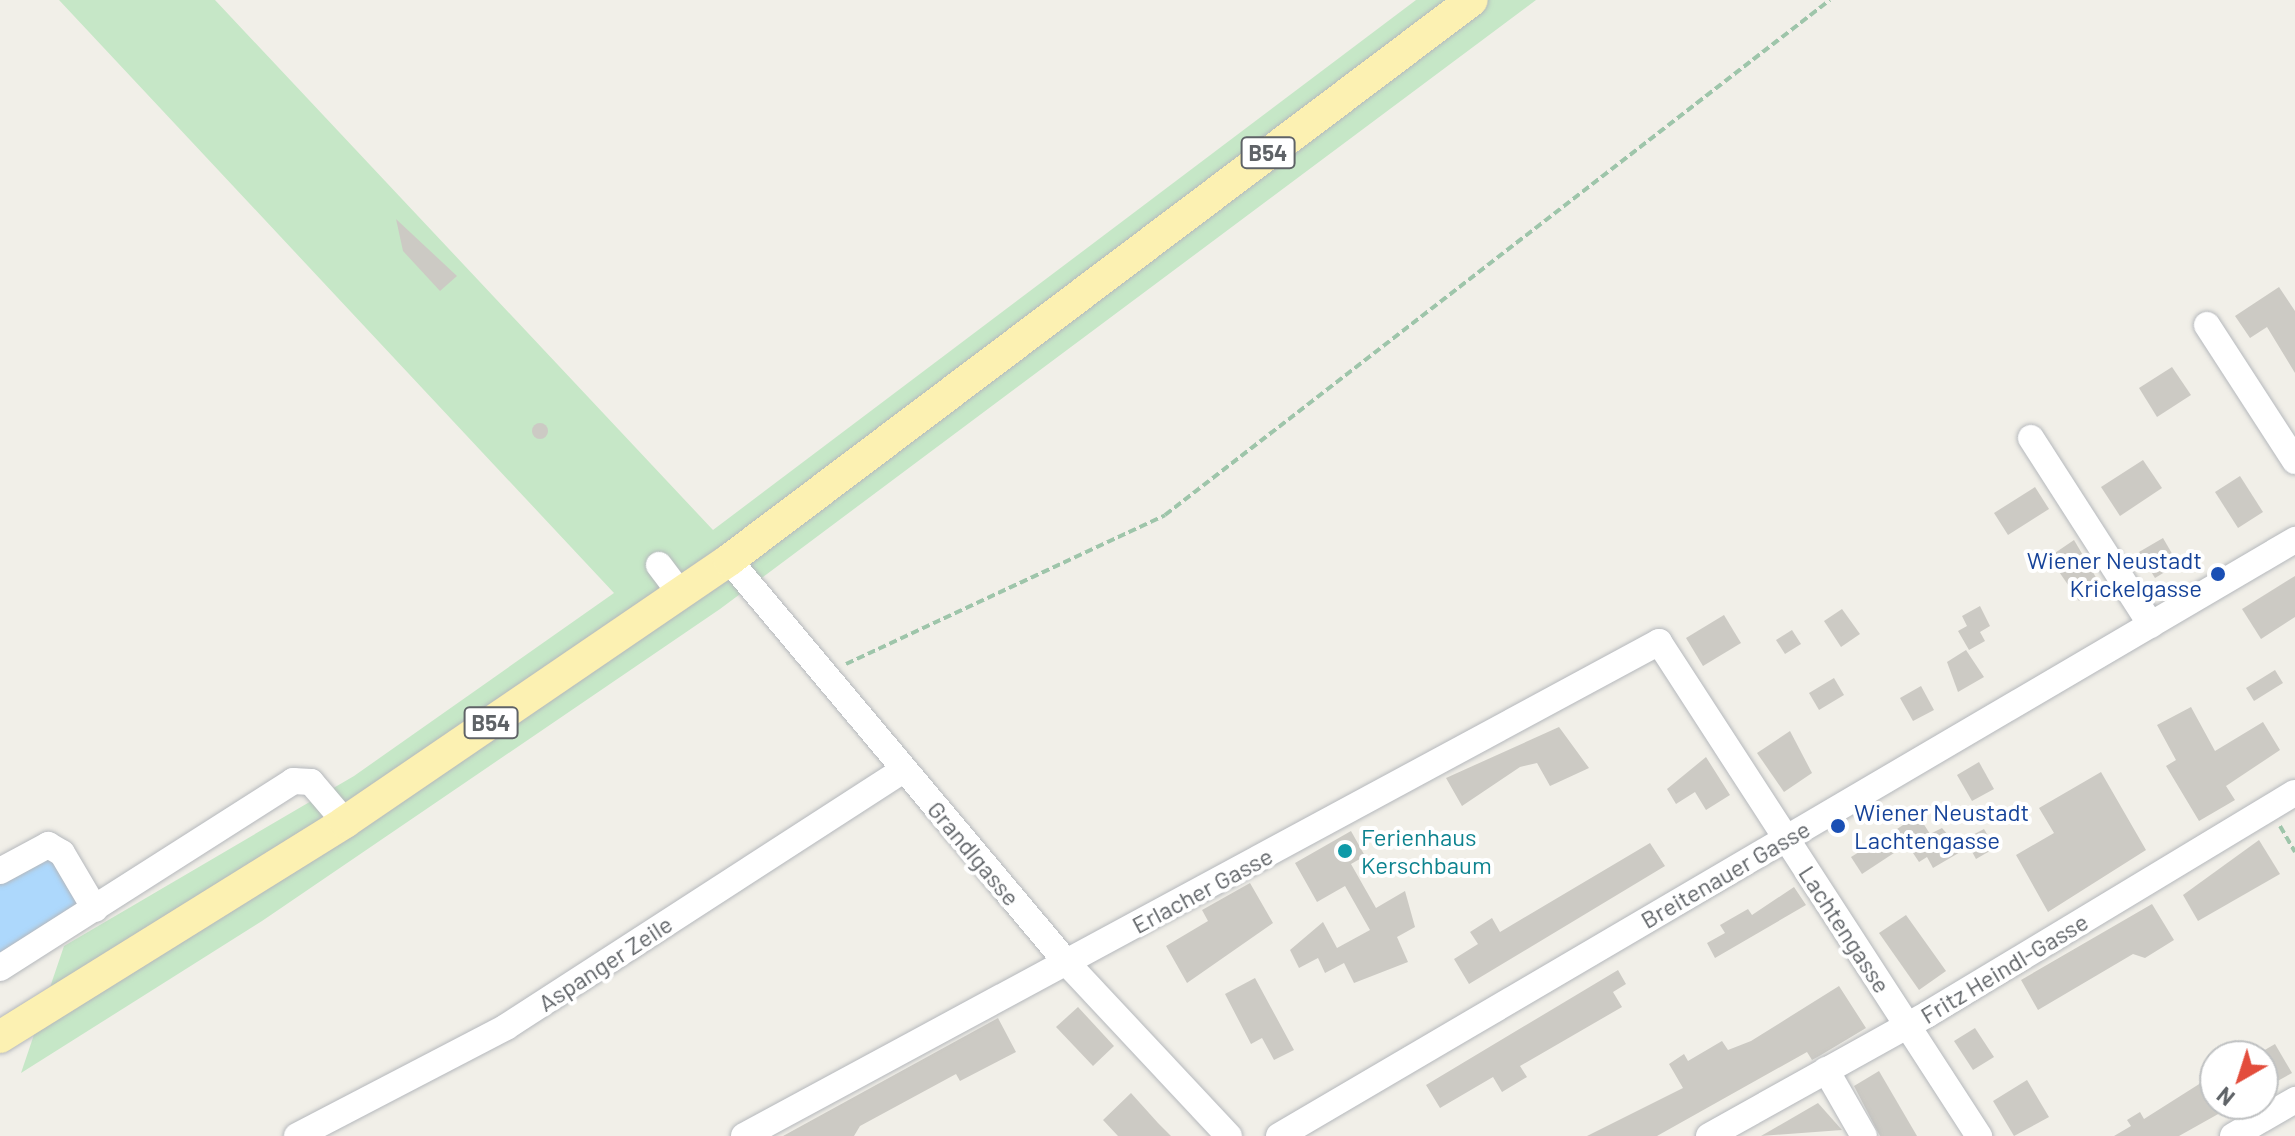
<!DOCTYPE html>
<style>
body{margin:0}
#map{position:relative;width:2295px;height:1136px;overflow:hidden;background:#f1efe8;font-family:Barlow,sans-serif}
div>[style]{position:absolute}
.green>*{inset:0;background:#c6e7c7}
.water>*{inset:0;background:#add8fc}
.building>*{inset:0;background:#cccac4}
.round{border-radius:50%}
.path>*{height:4px;margin-top:-2px;transform-origin:0;background:repeating-linear-gradient(90deg,#9ec5aa 0 8px,transparent 0 12px)}
.roads{filter:drop-shadow(0 0 2px #b5b8bc) drop-shadow(0 0 2px #b5b8bc)}
.minor>*{height:26px;margin:-13px;padding:0 13px;transform-origin:13px;border-radius:13px;background:#fff}
.major>*{height:32px;margin:-16px;padding:0 16px;transform-origin:16px;border-radius:16px;background:#fcf1b2}
.dots>*{width:22px;height:22px;translate:-50% -50%;box-sizing:border-box;border:4px solid #fff;border-radius:50%}
span{translate:-50% -50%;white-space:nowrap;text-align:center;line-height:1.15;-webkit-text-stroke:8px #fff;paint-order:stroke}
.shield-label span{padding:2px 6px;background:#fff;border:2px solid;border-radius:6px;-webkit-text-stroke-width:0}
.shield-label{font-size:22px;color:#5f6367;font-weight:700}
.transit-label{font-size:24px;color:#164399}
.right{translate:-100% -50%;text-align:right}
.left{translate:0 -50%;text-align:left}
.culture-label{font-size:24px;color:#0d838f}
.street-label{font-size:24px;color:#5f6367}
.north{position:absolute;left:2199px;top:1040px;width:80px;height:80px;box-sizing:border-box;background:#fff;border:2px solid #bfc1c2;border-radius:50%;rotate:219deg;font-size:22px;font-weight:700;line-height:32px;text-align:center;color:#5f6367}
.north::after{content:'';display:block;margin:auto;width:28px;height:36px;background:#e34d3c;clip-path:polygon(50% 0,100% 100%,50% 72%,0 100%)}
</style>
<div id="map">
<div class="green">
<div style="clip-path:polygon(59px 0,215px 0,713px 530px,1416px 0,1536px 0,720px 609px,262px 921px,21px 1073px,64px 946px,354px 776px,614px 593px)"></div>
</div>
<div class="water">
<div style="clip-path:polygon(49px 853px,80px 902px,0 953px,0 884px)"></div>
</div>
<div class="building">
<div style="clip-path:polygon(396px 219px,457px 276px,440px 291px,403px 251px)"></div>
<div style="clip-path:polygon(2279px 287px,2295px 311px,2295px 373px,2267px 327px,2250px 338px,2235px 316px)"></div>
<div style="clip-path:polygon(2172px 367px,2191px 395px,2157px 417px,2139px 388px)"></div>
<div class="round" style="left:532px;top:423px;width:16px;height:16px"></div>
<div style="clip-path:polygon(2143px 460px,2162px 488px,2120px 516px,2101px 487px)"></div>
<div style="clip-path:polygon(2240px 476px,2263px 512px,2238px 528px,2215px 492px)"></div>
<div style="clip-path:polygon(2035px 487px,2049px 509px,2008px 535px,1994px 513px)"></div>
<div style="clip-path:polygon(2163px 538px,2178px 564px,2155px 578px,2139px 552px)"></div>
<div style="clip-path:polygon(2074px 540px,2101px 586px,2079px 601px,2049px 557px)"></div>
<div style="clip-path:polygon(2295px 576px,2295px 617px,2261px 639px,2242px 609px)"></div>
<div style="clip-path:polygon(1980px 606px,1990px 626px,1980px 632px,1985px 641px,1969px 650px,1958px 631px,1967px 626px,1962px 616px)"></div>
<div style="clip-path:polygon(1842px 609px,1860px 634px,1841px 647px,1824px 621px)"></div>
<div style="clip-path:polygon(1724px 615px,1741px 643px,1703px 666px,1686px 638px)"></div>
<div style="clip-path:polygon(1792px 630px,1801px 644px,1785px 654px,1776px 640px)"></div>
<div style="clip-path:polygon(1966px 650px,1984px 677px,1958px 692px,1947px 662px)"></div>
<div style="clip-path:polygon(2275px 670px,2283px 683px,2254px 701px,2246px 688px)"></div>
<div style="clip-path:polygon(1834px 678px,1844px 695px,1819px 710px,1809px 693px)"></div>
<div style="clip-path:polygon(1921px 686px,1934px 710px,1913px 721px,1900px 698px)"></div>
<div style="clip-path:polygon(2191px 707px,2215px 751px,2263px 722px,2280px 750px,2226px 786px,2235px 800px,2199px 821px,2166px 766px,2176px 760px,2157px 725px)"></div>
<div style="clip-path:polygon(1559px 727px,1589px 768px,1550px 786px,1537px 763px,1520px 767px,1462px 806px,1446px 778px)"></div>
<div style="clip-path:polygon(1790px 731px,1812px 773px,1784px 792px,1757px 753px)"></div>
<div style="clip-path:polygon(1706px 757px,1730px 795px,1706px 810px,1695px 792px,1676px 804px,1667px 789px)"></div>
<div style="clip-path:polygon(1979px 762px,1994px 789px,1972px 801px,1957px 775px)"></div>
<div style="clip-path:polygon(2101px 772px,2146px 850px,2048px 912px,2016px 855px,2054px 833px,2039px 808px)"></div>
<div style="clip-path:polygon(1918px 815px,1930px 834px,1942px 828px,1962px 851px,1933px 868px,1927px 857px,1919px 862px,1897px 829px)"></div>
<div style="clip-path:polygon(1984px 829px,1995px 848px,1976px 859px,1965px 839px)"></div>
<div style="clip-path:polygon(1351px 831px,1365px 856px,1351px 864px,1376px 908px,1405px 891px,1415px 927px,1397px 937px,1408px 962px,1354px 983px,1344px 963px,1325px 973px,1318px 958px,1299px 968px,1290px 950px,1323px 922px,1337px 948px,1370px 930px,1345px 886px,1317px 902px,1295px 863px)"></div>
<div style="clip-path:polygon(2259px 840px,2280px 874px,2198px 921px,2183px 895px)"></div>
<div style="clip-path:polygon(1650px 843px,1665px 866px,1469px 984px,1454px 959px,1478px 944px,1470px 932px,1492px 918px,1500px 932px)"></div>
<div style="clip-path:polygon(1872px 844px,1894px 853px,1862px 874px,1851px 857px)"></div>
<div style="clip-path:polygon(1250px 883px,1273px 923px,1187px 983px,1166px 946px,1208px 921px,1202px 910px)"></div>
<div style="clip-path:polygon(1794px 887px,1806px 905px,1715px 958px,1707px 943px,1725px 933px,1720px 925px,1748px 909px,1752px 915px)"></div>
<div style="clip-path:polygon(2152px 904px,2174px 940px,2145px 958px,2133px 954px,2038px 1010px,2021px 980px)"></div>
<div style="clip-path:polygon(1906px 915px,1946px 971px,1919px 990px,1879px 933px)"></div>
<div style="clip-path:polygon(1618px 970px,1626px 984px,1613px 992px,1622px 1007px,1520px 1066px,1527px 1077px,1502px 1092px,1493px 1077px,1440px 1108px,1426px 1085px)"></div>
<div style="clip-path:polygon(1255px 978px,1294px 1050px,1274px 1060px,1262px 1038px,1251px 1044px,1225px 994px)"></div>
<div style="clip-path:polygon(1839px 986px,1866px 1028px,1821px 1055px,1812px 1060px,1807px 1052px,1657px 1136px,1587px 1136px,1683px 1088px,1669px 1064px,1684px 1054px,1688px 1061px,1722px 1041px,1728px 1050px,1751px 1041px)"></div>
<div style="clip-path:polygon(1078px 1007px,1114px 1046px,1093px 1066px,1056px 1027px)"></div>
<div style="clip-path:polygon(998px 1018px,1016px 1052px,960px 1081px,956px 1074px,860px 1126px,854px 1136px,783px 1136px)"></div>
<div style="clip-path:polygon(1975px 1028px,1994px 1057px,1973px 1070px,1954px 1041px)"></div>
<div style="clip-path:polygon(2275px 1044px,2292px 1073px,2263px 1089px,2263px 1051px)"></div>
<div style="clip-path:polygon(1879px 1071px,1917px 1136px,1880px 1136px,1854px 1086px)"></div>
<div style="clip-path:polygon(2215px 1074px,2215px 1104px,2236px 1104px,2179px 1136px,2114px 1136px,2131px 1126px,2127px 1120px,2140px 1112px,2144px 1119px)"></div>
<div style="clip-path:polygon(2027px 1080px,2049px 1117px,2014px 1136px,1993px 1101px)"></div>
<div style="clip-path:polygon(1131px 1093px,1158px 1123px,1171px 1136px,1118px 1136px,1103px 1120px)"></div>
<div style="clip-path:polygon(1818px 1103px,1842px 1130px,1761px 1136px)"></div>
</div>
<div class="path">
<div style="left:846px;top:664px;width:352px;rotate:-25deg"></div>
<div style="left:1165px;top:515px;width:841px;rotate:-37.76deg"></div>
<div style="left:2280px;top:826px;width:30px;rotate:60deg"></div>
</div>
<div class="roads">
<div class="minor">
<div style="left:2207px;top:325px;width:162px;rotate:57.1deg"></div>
<div style="left:2031px;top:438px;width:222px;rotate:57.3deg"></div>
<div style="left:729px;top:560px;width:526px;rotate:50.01deg"></div>
<div style="left:1067px;top:963px;width:237px;rotate:46.9deg"></div>
<div style="left:659px;top:565px;width:35px;rotate:53deg"></div>
<div style="left:0;top:871px;width:55px;rotate:-28.4deg"></div>
<div style="left:48px;top:845px;width:16px;rotate:30deg"></div>
<div style="left:62px;top:853px;width:65px;rotate:59.5deg"></div>
<div style="left:0;top:968px;width:348px;rotate:-32.5deg"></div>
<div style="left:293px;top:781px;width:18px;rotate:3deg"></div>
<div style="left:311px;top:782px;width:52px;rotate:49.6deg"></div>
<div style="left:1826px;top:1070px;width:76px;rotate:60.1deg"></div>
<div style="left:297px;top:1136px;width:236px;rotate:-27.5deg"></div>
<div style="left:506px;top:1027px;width:473px;rotate:-32.9deg"></div>
<div style="left:744px;top:1136px;width:1040px;rotate:-28.36deg"></div>
<div style="left:1659px;top:642px;width:589px;rotate:57.07deg"></div>
<div style="left:1279px;top:1136px;width:1178px;rotate:-30.4deg"></div>
<div style="left:1709px;top:1136px;width:251px;rotate:-29.1deg"></div>
<div style="left:1928px;top:1014px;width:428px;rotate:-31.1deg"></div>
<div style="left:2233px;top:1136px;width:72px;rotate:-30.1deg"></div>
</div>
<div class="major">
<div style="left:0;top:1037px;width:407px;rotate:-31.9deg"></div>
<div style="left:345px;top:822px;width:465px;rotate:-34.3deg"></div>
<div style="left:729px;top:560px;width:930px;rotate:-37.01deg"></div>
</div>
</div>
<div class="dots">
<div style="left:2218px;top:574px;background:#1a4fb4"></div>
<div style="left:1838px;top:826px;background:#1a4fb4"></div>
<div style="left:1345px;top:851px;background:#0f9aa8"></div>
</div>
<div class="shield-label">
<span style="left:1268px;top:153px">B54</span>
<span style="left:491px;top:723px">B54</span>
</div>
<div class="transit-label">
<span class="right" style="left:2202px;top:574px">Wiener Neustadt<br>Krickelgasse</span>
<span class="left" style="left:1854px;top:826px">Wiener Neustadt<br>Lachtengasse</span>
</div>
<div class="culture-label">
<span class="left" style="left:1361px;top:851px">Ferienhaus<br>Kerschbaum</span>
</div>
<div class="street-label">
<span style="left:974px;top:853px;rotate:50deg">Grandlgasse</span>
<span style="left:1725px;top:874px;rotate:-30deg">Breitenauer Gasse</span>
<span style="left:1202px;top:890px;rotate:-28deg">Erlacher Gasse</span>
<span style="left:1845px;top:929px;rotate:57deg">Lachtengasse</span>
<span style="left:605px;top:963px;rotate:-33deg">Aspanger Zeile</span>
<span style="left:2004px;top:968px;rotate:-31deg">Fritz Heindl-Gasse</span>
</div>
<div class="north">N</div>
</div>
